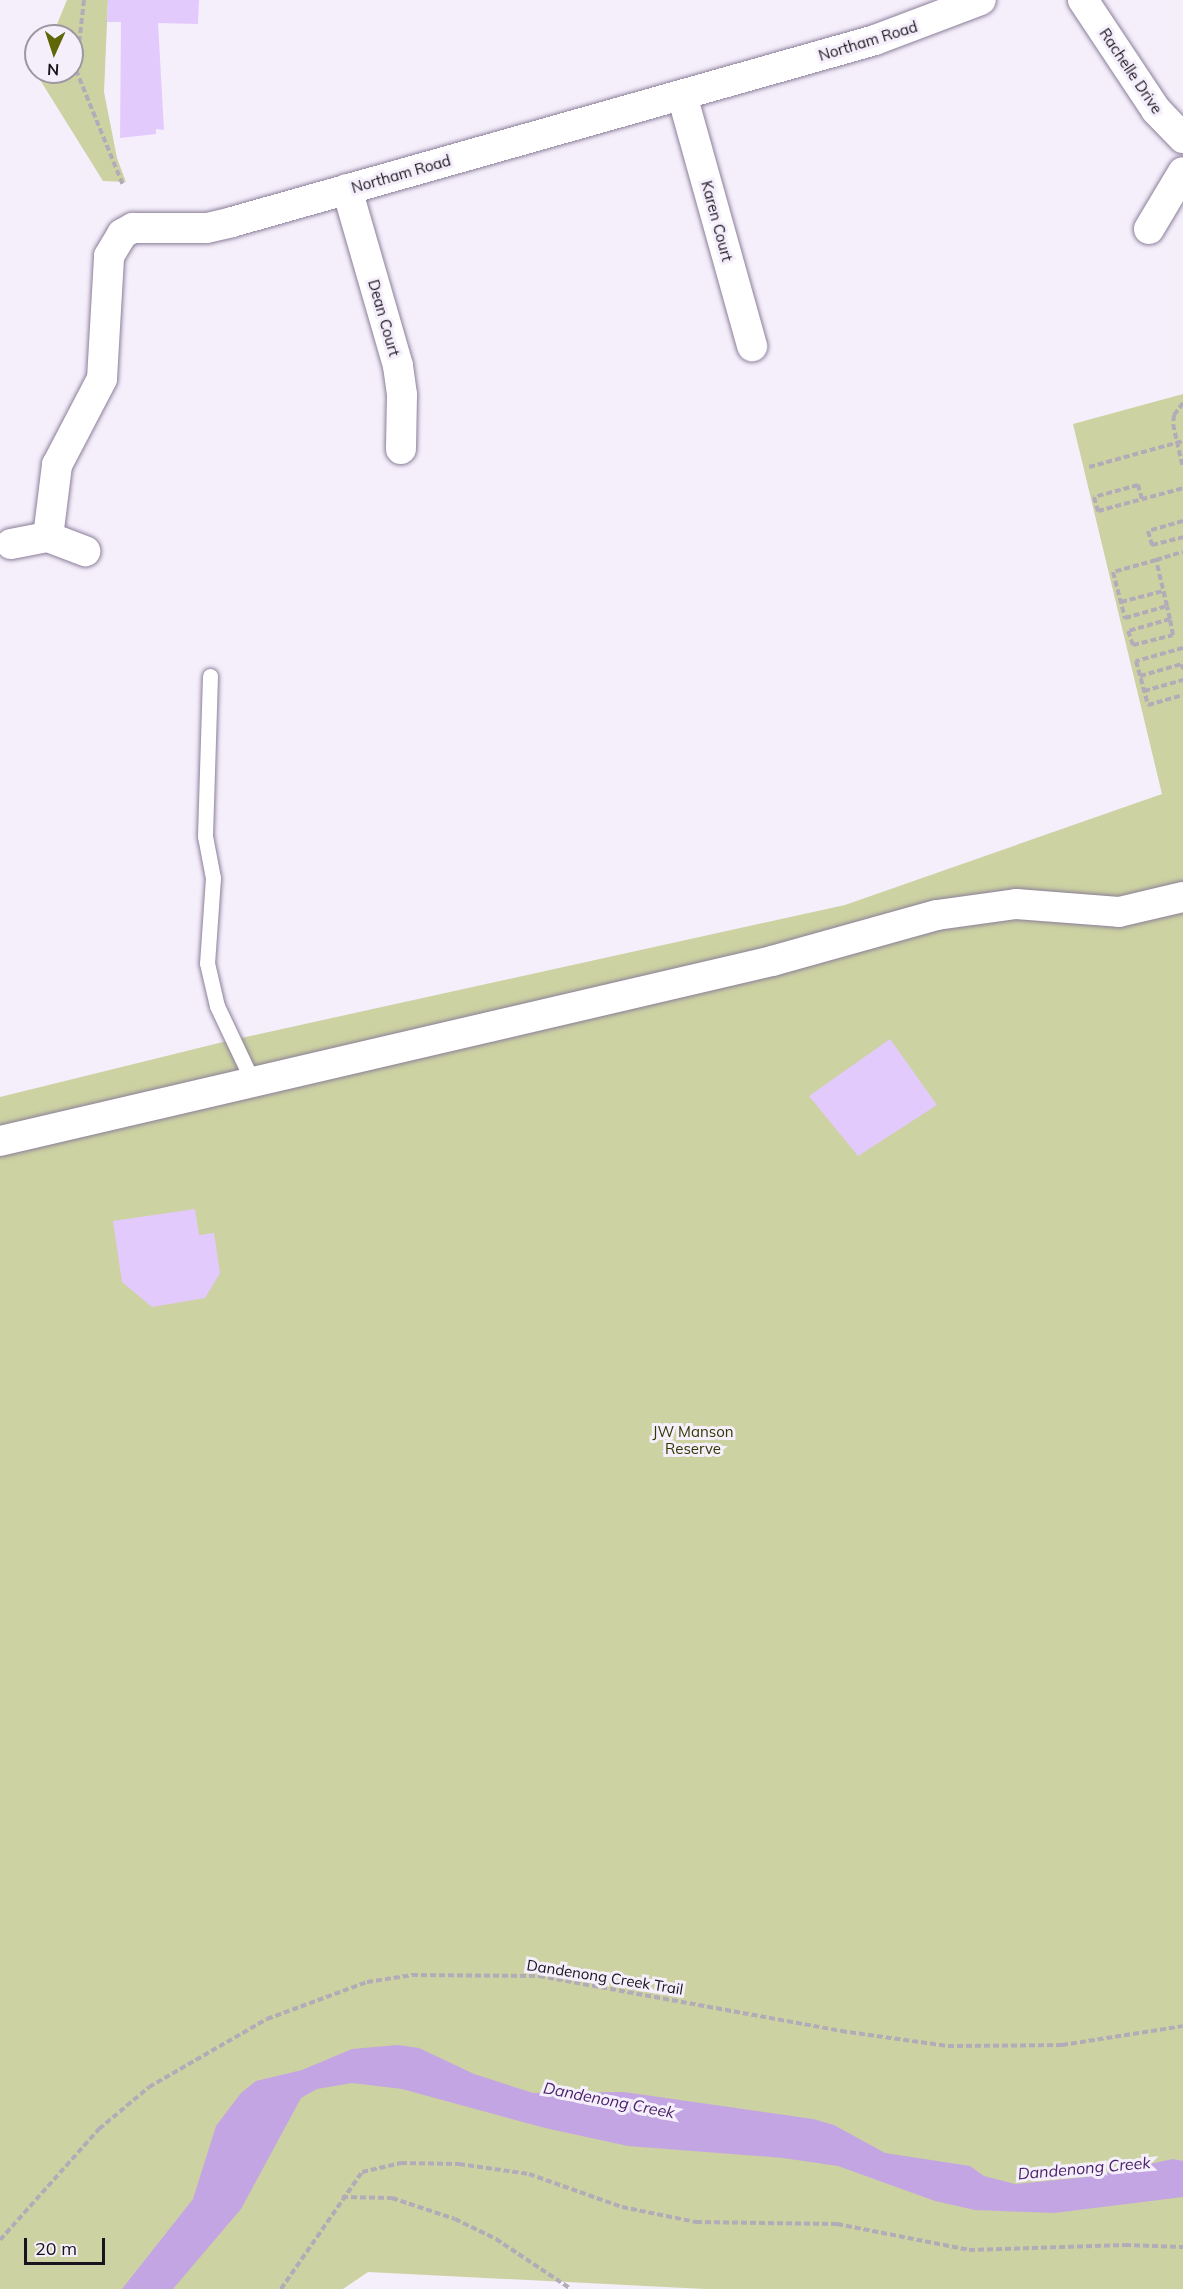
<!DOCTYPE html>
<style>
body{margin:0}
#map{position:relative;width:1183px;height:2289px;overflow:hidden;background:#f5effb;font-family:Mulish,sans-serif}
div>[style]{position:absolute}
.green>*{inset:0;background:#ccd2a2}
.water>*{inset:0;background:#c4a5e3}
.building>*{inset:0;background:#e3cafd}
.path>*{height:4px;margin-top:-2px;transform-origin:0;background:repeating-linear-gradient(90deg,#b2acb8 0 6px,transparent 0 9px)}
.roads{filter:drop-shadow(0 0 2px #8b7e99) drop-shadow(0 0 2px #8b7e99)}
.lane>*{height:15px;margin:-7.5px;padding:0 7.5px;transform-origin:7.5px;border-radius:7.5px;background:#fff}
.street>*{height:30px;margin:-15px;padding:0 15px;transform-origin:15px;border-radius:15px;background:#fff}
span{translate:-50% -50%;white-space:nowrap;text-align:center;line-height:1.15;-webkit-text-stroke:6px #f5effb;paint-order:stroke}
.street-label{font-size:15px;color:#19131e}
.park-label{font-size:15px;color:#333700}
.water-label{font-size:16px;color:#4b226a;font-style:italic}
.north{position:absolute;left:24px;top:24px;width:60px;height:60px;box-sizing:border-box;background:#f5effb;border:2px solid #9d97a3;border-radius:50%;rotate:183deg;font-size:16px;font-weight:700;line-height:24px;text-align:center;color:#19131e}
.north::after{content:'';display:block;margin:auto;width:21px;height:27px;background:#5f6605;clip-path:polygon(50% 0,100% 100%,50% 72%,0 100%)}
.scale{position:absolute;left:24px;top:2238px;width:81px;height:27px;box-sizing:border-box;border:3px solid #19131e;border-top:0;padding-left:8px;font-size:18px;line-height:21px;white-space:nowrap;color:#19131e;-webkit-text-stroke:4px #f5effb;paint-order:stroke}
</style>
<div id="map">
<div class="green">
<div style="clip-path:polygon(67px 0,108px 0,104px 92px,117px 158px,126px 182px,103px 181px,37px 75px,38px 72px,72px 72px,72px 36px,52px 36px)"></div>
<div style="clip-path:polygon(1183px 394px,1183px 2289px,705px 2289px,368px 2272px,343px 2289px,0 2289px,0 1097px,223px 1042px,845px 905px,1162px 794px,1073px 424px)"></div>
</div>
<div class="water">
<div style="clip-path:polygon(398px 2045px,419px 2048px,474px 2074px,533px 2093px,624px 2092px,813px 2119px,834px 2125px,885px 2153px,970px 2166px,984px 2176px,1015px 2184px,1087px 2177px,1173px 2159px,1183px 2161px,1183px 2197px,1054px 2213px,975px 2210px,935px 2201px,838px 2166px,783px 2158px,628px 2146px,545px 2128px,402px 2089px,352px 2083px,317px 2089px,301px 2098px,241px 2209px,173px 2289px,122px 2289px,193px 2199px,216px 2126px,241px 2093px,256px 2081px,302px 2070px,352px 2049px)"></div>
</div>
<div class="building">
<div style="clip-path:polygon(108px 0,199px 0,198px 24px,158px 23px,164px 130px,156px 129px,156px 134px,120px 138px,121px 22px,107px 22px)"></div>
<div style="clip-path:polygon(890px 1039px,937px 1105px,858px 1156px,809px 1096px)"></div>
<div style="clip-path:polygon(195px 1209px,199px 1235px,214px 1233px,220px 1273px,205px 1298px,152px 1307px,122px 1282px,113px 1221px)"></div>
</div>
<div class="path">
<div style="left:84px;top:0;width:70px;rotate:96.5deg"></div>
<div style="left:76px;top:70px;width:124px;rotate:67.8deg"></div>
<div style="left:1183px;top:403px;width:15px;rotate:127deg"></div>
<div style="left:1174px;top:415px;width:9px;rotate:96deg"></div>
<div style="left:1173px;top:424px;width:45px;rotate:77.2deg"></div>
<div style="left:1089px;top:467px;width:98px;rotate:-15.5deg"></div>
<div style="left:1142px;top:499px;width:15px;rotate:-106deg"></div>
<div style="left:1138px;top:485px;width:46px;rotate:164.7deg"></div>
<div style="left:1094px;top:497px;width:15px;rotate:74deg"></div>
<div style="left:1098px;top:511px;width:88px;rotate:-15.1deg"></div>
<div style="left:1183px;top:521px;width:36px;rotate:164deg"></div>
<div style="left:1148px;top:531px;width:15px;rotate:74deg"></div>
<div style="left:1152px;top:545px;width:32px;rotate:-14deg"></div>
<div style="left:1156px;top:560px;width:45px;rotate:164.4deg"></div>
<div style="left:1113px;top:572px;width:48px;rotate:75.4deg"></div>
<div style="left:1125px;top:618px;width:44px;rotate:-15.9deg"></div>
<div style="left:1121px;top:602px;width:43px;rotate:-14.7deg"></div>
<div style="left:1170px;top:619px;width:44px;rotate:164.1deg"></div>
<div style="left:1128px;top:631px;width:15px;rotate:70deg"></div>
<div style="left:1133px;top:645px;width:41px;rotate:-14deg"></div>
<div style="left:1173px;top:635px;width:16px;rotate:-101deg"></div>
<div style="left:1170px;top:619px;width:13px;rotate:-103deg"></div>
<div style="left:1167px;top:606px;width:47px;rotate:-103.4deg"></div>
<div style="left:1156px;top:560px;width:28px;rotate:-17deg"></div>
<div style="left:1183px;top:648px;width:49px;rotate:164.5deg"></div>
<div style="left:1136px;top:661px;width:46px;rotate:74.7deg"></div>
<div style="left:1148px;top:705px;width:36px;rotate:-16deg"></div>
<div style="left:1140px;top:676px;width:44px;rotate:-15.9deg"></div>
<div style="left:1182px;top:664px;width:5px;rotate:79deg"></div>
<div style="left:1144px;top:691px;width:41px;rotate:-15.8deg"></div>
<div style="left:342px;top:2197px;width:50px;rotate:1.1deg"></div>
<div style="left:392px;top:2198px;width:66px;rotate:18.4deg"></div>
<div style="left:455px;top:2219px;width:46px;rotate:26deg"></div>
<div style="left:496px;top:2239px;width:90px;rotate:33.7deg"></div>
<div style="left:0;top:2240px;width:149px;rotate:-48.3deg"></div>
<div style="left:99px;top:2129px;width:65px;rotate:-40deg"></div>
<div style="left:149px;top:2087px;width:136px;rotate:-30deg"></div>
<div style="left:267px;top:2019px;width:107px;rotate:-20.3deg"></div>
<div style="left:367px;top:1982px;width:46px;rotate:-8.8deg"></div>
<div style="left:412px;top:1975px;width:127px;rotate:0.5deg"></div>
<div style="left:539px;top:1976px;width:307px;rotate:10.3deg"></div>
<div style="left:841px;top:2031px;width:108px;rotate:8deg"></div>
<div style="left:948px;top:2046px;width:114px;rotate:-0.5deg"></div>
<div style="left:1062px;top:2045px;width:122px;rotate:-8.9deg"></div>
<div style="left:281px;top:2289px;width:142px;rotate:-55.3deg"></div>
<div style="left:362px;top:2172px;width:40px;rotate:-13deg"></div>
<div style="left:401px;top:2163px;width:58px;rotate:1deg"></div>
<div style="left:459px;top:2164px;width:71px;rotate:8.1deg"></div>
<div style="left:529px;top:2174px;width:99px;rotate:19.5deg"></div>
<div style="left:622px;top:2207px;width:76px;rotate:11.5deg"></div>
<div style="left:696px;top:2222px;width:141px;rotate:0.8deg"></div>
<div style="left:837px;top:2224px;width:135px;rotate:11.1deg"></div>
<div style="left:969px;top:2250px;width:156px;rotate:-1.8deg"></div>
<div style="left:1125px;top:2245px;width:58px;rotate:2deg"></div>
</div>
<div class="roads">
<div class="lane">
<div style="left:210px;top:676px;width:160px;rotate:91.8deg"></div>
<div style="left:205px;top:836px;width:43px;rotate:79.2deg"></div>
<div style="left:213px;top:878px;width:85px;rotate:94deg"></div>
<div style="left:207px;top:963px;width:44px;rotate:76.9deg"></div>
<div style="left:217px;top:1006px;width:82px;rotate:64.7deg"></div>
</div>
<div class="street">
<div style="left:1083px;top:0;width:132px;rotate:56.4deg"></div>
<div style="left:1156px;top:110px;width:39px;rotate:46deg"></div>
<div style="left:682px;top:95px;width:261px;rotate:74.4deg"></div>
<div style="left:347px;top:189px;width:184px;rotate:73.9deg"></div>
<div style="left:398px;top:366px;width:29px;rotate:82deg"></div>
<div style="left:402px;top:395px;width:54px;rotate:91.1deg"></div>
<div style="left:1149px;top:229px;width:66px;rotate:-59.2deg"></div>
<div style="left:48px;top:537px;width:73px;rotate:-82.9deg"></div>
<div style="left:57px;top:465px;width:97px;rotate:-62.4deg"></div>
<div style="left:102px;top:379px;width:123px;rotate:-86.7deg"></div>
<div style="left:109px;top:256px;width:26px;rotate:-59deg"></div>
<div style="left:122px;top:234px;width:13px;rotate:-29deg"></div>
<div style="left:133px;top:228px;width:74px"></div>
<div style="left:207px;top:228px;width:26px;rotate:-13deg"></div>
<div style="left:232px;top:222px;width:668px;rotate:-15.8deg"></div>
<div style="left:875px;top:40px;width:113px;rotate:-20.7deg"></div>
<div style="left:11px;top:544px;width:38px;rotate:-11deg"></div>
<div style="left:48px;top:537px;width:40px;rotate:21deg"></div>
<div style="left:0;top:1141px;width:793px;rotate:-13.12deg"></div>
<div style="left:772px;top:961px;width:171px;rotate:-15.6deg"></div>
<div style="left:937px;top:915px;width:80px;rotate:-7.9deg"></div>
<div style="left:1016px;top:904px;width:103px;rotate:4.4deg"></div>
<div style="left:1119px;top:912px;width:66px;rotate:-13.2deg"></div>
</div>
</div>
<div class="street-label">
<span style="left:868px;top:41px;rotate:-17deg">Northam Road</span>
<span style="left:1131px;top:71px;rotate:56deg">Rachelle Drive</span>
<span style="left:401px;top:174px;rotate:-16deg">Northam Road</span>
<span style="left:717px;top:221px;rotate:75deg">Karen Court</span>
<span style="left:384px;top:318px;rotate:74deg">Dean Court</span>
<span style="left:605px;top:1977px;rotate:9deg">Dandenong Creek Trail</span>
</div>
<div class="park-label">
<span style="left:693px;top:1440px">JW Manson<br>Reserve</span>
</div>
<div class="water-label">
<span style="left:609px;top:2100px;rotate:11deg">Dandenong Creek</span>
<span style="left:1084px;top:2168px;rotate:-5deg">Dandenong Creek</span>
</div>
<div class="north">N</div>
<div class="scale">20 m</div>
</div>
